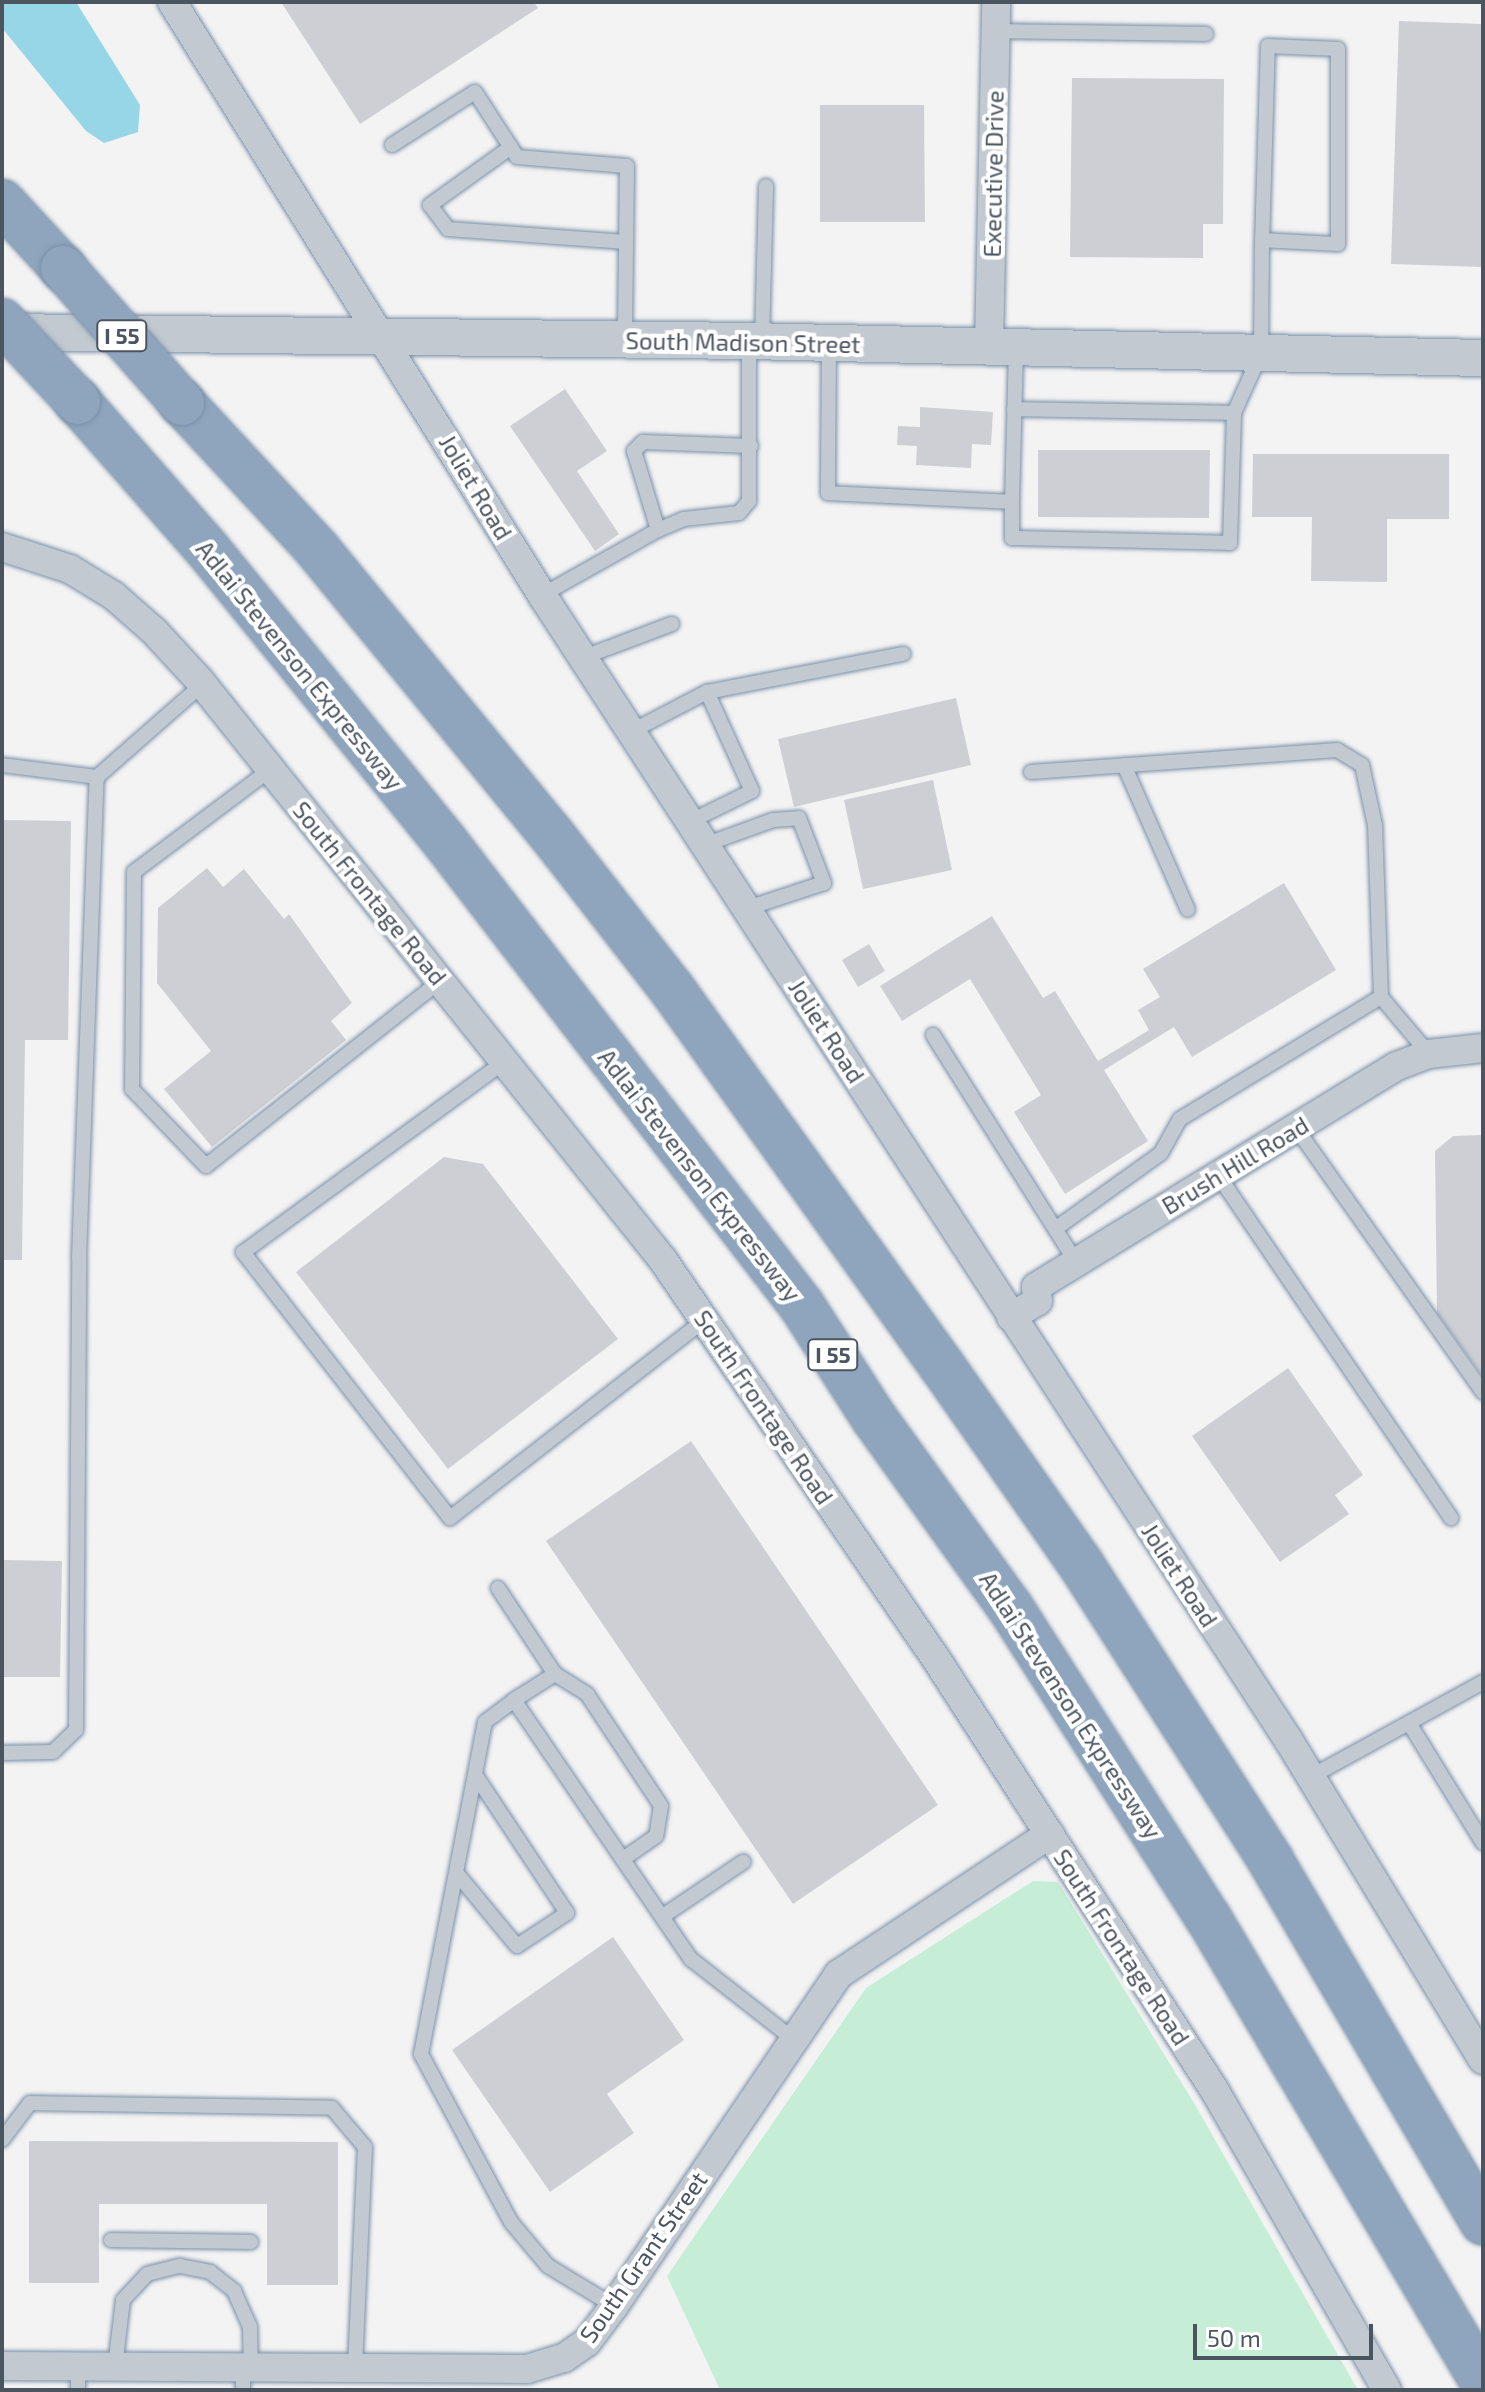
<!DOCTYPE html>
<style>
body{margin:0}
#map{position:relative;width:1485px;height:2392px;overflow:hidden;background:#f4f3f3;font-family:"Exo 2",sans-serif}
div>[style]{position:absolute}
.green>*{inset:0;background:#c6edd5}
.water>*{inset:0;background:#96d6e7}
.building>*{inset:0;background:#cdcfd4}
.roads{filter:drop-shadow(0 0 2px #7a90a9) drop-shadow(0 0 2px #7a90a9)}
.service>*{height:14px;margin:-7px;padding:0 7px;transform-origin:7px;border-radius:7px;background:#c2c9d0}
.minor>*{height:28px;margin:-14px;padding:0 14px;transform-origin:14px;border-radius:14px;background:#c2c9d0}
.tertiary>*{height:36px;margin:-18px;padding:0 18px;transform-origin:18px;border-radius:18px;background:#c2c9d0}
.motorway>*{height:44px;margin:-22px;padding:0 22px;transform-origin:22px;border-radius:22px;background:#8ea5bd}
.bridges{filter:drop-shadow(0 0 2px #7a90a9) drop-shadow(0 0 2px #7a90a9)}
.motorway-bridge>*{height:44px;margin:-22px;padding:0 22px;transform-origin:22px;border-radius:22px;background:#8ea5bd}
span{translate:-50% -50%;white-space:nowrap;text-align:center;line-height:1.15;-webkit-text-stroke:8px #fff;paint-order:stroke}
.shield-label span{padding:2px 6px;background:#fff;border:2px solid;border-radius:6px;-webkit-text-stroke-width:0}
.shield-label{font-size:22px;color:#4b555f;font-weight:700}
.street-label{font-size:24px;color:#4b555f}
.frame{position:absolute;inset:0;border:4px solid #4b555f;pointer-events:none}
.scale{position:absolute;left:1193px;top:2324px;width:180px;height:36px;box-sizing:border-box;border:4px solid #4b555f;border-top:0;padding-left:10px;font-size:24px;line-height:28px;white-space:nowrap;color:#4b555f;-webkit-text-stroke:6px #fff;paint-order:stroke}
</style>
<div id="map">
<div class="green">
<div style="clip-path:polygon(1033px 1881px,1058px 1882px,1194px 2103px,1358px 2390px,720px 2390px,667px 2276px,866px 1988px)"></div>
</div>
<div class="water">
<div style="clip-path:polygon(2px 2px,76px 2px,140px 105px,138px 132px,104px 143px,86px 131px,2px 28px)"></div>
</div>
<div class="building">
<div style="clip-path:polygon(281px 2px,534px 2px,538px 8px,360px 124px)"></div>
<div style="clip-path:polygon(1399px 21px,1483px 24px,1483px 267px,1391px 264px)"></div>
<div style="clip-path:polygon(1072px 78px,1224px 79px,1223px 224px,1203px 224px,1203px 258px,1070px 257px)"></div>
<div style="clip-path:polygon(820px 105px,924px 105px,925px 222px,820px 222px)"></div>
<div style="clip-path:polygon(565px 389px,607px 451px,577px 471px,619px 534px,595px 551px,510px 426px)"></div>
<div style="clip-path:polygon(920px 407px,993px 412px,991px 445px,972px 444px,971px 468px,916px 465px,917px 446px,897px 445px,898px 426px,920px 427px)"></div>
<div style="clip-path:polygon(1038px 450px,1210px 450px,1209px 518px,1038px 517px)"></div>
<div style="clip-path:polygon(1253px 454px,1449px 454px,1449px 519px,1387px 519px,1387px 582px,1311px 581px,1312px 517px,1252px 517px)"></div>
<div style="clip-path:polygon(956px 698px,971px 765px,794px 807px,778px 739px)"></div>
<div style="clip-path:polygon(933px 780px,952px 870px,863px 889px,844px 800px)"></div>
<div style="clip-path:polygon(3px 820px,71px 821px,68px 1040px,25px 1040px,22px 1260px,2px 1260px)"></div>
<div style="clip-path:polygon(207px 868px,223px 887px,244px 869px,284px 919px,289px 914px,352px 1003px,331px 1021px,346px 1040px,212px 1147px,164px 1089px,211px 1051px,157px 983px,158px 908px)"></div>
<div style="clip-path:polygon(1284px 883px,1336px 970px,1192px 1057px,1174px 1027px,1104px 1070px,1148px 1141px,1065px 1194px,1014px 1112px,1041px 1095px,970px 979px,902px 1021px,880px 986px,992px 916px,1043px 998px,1055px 991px,1098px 1061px,1149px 1030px,1138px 1010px,1160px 997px,1143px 969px)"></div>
<div style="clip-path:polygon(869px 944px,885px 971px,858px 987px,842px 960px)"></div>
<div style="clip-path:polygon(1483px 1135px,1483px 1377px,1437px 1313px,1435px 1151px,1453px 1136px)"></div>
<div style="clip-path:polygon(444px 1157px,483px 1164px,618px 1339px,448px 1469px,296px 1272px)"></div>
<div style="clip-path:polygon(1288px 1368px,1363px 1475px,1335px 1495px,1349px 1514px,1280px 1562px,1192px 1436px)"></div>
<div style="clip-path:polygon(691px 1441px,938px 1805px,793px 1904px,546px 1541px)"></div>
<div style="clip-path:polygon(2px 1560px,62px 1561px,60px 1677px,2px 1677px)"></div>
<div style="clip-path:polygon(613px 1937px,684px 2040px,607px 2094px,634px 2133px,550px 2192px,452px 2050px)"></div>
<div style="clip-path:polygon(29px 2141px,338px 2142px,338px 2285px,267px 2285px,267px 2204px,99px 2204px,99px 2283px,29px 2283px)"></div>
</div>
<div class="roads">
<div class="service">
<div style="left:996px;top:31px;width:210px;rotate:0.8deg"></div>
<div style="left:392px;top:145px;width:98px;rotate:-32.6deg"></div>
<div style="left:475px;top:92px;width:77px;rotate:57.1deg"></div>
<div style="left:517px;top:157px;width:110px;rotate:4.7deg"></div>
<div style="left:627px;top:166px;width:174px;rotate:90.7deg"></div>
<div style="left:511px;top:147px;width:100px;rotate:144.4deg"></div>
<div style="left:430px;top:205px;width:30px;rotate:53deg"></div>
<div style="left:448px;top:229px;width:178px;rotate:4.2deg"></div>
<div style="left:762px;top:341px;width:155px;rotate:-88.5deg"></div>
<div style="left:829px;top:343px;width:150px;rotate:90.4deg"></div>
<div style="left:828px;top:493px;width:184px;rotate:2.8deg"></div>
<div style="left:1012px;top:502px;width:153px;rotate:-88.5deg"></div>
<div style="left:1234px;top:413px;width:66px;rotate:-65.8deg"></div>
<div style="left:1261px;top:353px;width:109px;rotate:-89.5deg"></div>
<div style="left:1262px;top:244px;width:198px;rotate:-88.3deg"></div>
<div style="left:1268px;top:46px;width:70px;rotate:2.5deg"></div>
<div style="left:1338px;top:49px;width:195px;rotate:90deg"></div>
<div style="left:1338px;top:244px;width:76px;rotate:-177deg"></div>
<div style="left:1012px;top:502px;width:36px;rotate:90deg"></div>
<div style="left:1012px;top:538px;width:218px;rotate:1.3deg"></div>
<div style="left:1230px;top:543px;width:130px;rotate:-88.2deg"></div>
<div style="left:1234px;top:413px;width:220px;rotate:-179deg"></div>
<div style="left:658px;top:530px;width:83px;rotate:-106.9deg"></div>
<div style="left:634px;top:451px;width:13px;rotate:-45deg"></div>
<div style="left:643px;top:442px;width:108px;rotate:2.1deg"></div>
<div style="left:542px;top:595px;width:133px;rotate:-29.3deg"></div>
<div style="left:658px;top:530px;width:28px;rotate:-23deg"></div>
<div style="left:684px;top:519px;width:55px;rotate:-6.2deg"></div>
<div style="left:739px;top:513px;width:16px;rotate:-50deg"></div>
<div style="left:749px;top:501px;width:160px;rotate:-90deg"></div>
<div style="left:584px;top:657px;width:94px;rotate:-20.6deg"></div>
<div style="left:632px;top:731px;width:85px;rotate:-27.5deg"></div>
<div style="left:707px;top:692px;width:200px;rotate:-11deg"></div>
<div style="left:2px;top:765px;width:96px;rotate:7.2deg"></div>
<div style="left:1124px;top:765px;width:158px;rotate:66.2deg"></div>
<div style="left:271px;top:769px;width:171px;rotate:143.1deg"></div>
<div style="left:134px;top:872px;width:217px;rotate:90.5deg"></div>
<div style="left:132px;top:1089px;width:107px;rotate:46.1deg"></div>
<div style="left:206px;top:1166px;width:298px;rotate:-38.3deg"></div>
<div style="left:1031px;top:772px;width:307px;rotate:-4.1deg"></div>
<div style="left:1337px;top:750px;width:29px;rotate:31deg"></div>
<div style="left:1362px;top:765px;width:61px;rotate:77.8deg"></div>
<div style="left:1375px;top:825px;width:172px;rotate:88deg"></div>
<div style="left:691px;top:821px;width:68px;rotate:-26.2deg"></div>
<div style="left:752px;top:791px;width:109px;rotate:-114.4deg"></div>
<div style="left:707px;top:844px;width:70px;rotate:-20deg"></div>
<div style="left:773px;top:820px;width:26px;rotate:-4deg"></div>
<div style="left:799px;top:818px;width:70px;rotate:69deg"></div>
<div style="left:824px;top:883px;width:80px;rotate:161.8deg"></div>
<div style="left:933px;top:1035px;width:268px;rotate:57.8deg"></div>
<div style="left:504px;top:1062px;width:323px;rotate:143.9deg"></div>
<div style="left:243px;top:1252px;width:337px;rotate:52.1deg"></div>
<div style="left:450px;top:1518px;width:322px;rotate:-37.9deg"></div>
<div style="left:1296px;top:1128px;width:324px;rotate:54.7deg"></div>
<div style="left:1218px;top:1175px;width:415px;rotate:55.8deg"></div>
<div style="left:1055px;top:1229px;width:130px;rotate:-35.6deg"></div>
<div style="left:1161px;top:1153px;width:39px;rotate:-61deg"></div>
<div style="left:1180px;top:1119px;width:235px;rotate:-31.3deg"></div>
<div style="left:1381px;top:997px;width:75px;rotate:49.9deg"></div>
<div style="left:498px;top:1588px;width:103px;rotate:56.5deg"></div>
<div style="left:514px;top:1700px;width:49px;rotate:-32.4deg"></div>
<div style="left:555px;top:1674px;width:38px;rotate:32deg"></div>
<div style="left:587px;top:1694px;width:134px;rotate:56.5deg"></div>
<div style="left:661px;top:1806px;width:30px;rotate:99deg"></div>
<div style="left:656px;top:1836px;width:38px;rotate:145deg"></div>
<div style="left:1409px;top:1723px;width:141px;rotate:58.3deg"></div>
<div style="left:2px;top:1753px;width:51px;rotate:-1.1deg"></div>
<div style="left:53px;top:1752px;width:32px;rotate:-44deg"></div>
<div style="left:76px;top:1730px;width:472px;rotate:-89.6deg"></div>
<div style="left:79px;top:1258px;width:481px;rotate:-87.9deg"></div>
<div style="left:97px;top:777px;width:141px;rotate:-41.3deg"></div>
<div style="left:1312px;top:1776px;width:195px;rotate:-28.8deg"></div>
<div style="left:459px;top:1876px;width:91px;rotate:50.4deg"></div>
<div style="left:517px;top:1946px;width:60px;rotate:-33.4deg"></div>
<div style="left:567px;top:1913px;width:164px;rotate:-123.6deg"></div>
<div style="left:663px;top:1916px;width:97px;rotate:-34deg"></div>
<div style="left:2px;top:2140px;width:46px;rotate:-52.9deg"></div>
<div style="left:30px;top:2103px;width:302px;rotate:0.9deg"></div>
<div style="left:332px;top:2108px;width:51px;rotate:49.8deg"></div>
<div style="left:365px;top:2147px;width:222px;rotate:92.6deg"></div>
<div style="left:111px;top:2240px;width:140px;rotate:0.8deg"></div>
<div style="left:614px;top:2306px;width:77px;rotate:-148.8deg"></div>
<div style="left:548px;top:2266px;width:57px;rotate:-130.1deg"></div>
<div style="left:511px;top:2222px;width:191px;rotate:-118.2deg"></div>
<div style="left:421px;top:2054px;width:338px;rotate:-79.1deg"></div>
<div style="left:485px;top:1722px;width:36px;rotate:-37deg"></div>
<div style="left:514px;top:1700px;width:314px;rotate:55.7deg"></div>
<div style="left:691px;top:1959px;width:130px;rotate:38.1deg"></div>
<div style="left:78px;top:2367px;width:23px;rotate:90deg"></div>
<div style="left:115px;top:2367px;width:67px;rotate:-83.2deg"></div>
<div style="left:123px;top:2300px;width:35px;rotate:-47deg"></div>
<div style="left:147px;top:2274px;width:34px;rotate:-14deg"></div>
<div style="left:180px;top:2266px;width:31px;rotate:11deg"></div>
<div style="left:210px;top:2272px;width:31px;rotate:38deg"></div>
<div style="left:234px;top:2291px;width:39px;rotate:66deg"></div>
<div style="left:250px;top:2327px;width:41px;rotate:88.6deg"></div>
<div style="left:243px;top:2390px;width:22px;rotate:-90deg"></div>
</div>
<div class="minor">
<div style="left:172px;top:2px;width:699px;rotate:58.04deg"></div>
<div style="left:542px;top:595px;width:1368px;rotate:56.9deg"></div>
<div style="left:1289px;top:1741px;width:373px;rotate:58.7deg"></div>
<div style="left:989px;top:346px;width:344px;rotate:-88.8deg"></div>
<div style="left:2px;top:547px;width:71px;rotate:17.9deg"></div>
<div style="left:70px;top:569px;width:52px;rotate:31.5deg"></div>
<div style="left:114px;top:596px;width:53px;rotate:41.2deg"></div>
<div style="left:154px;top:631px;width:68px;rotate:47.4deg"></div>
<div style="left:200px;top:681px;width:741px;rotate:51.35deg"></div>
<div style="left:663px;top:1260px;width:494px;rotate:55.6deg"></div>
<div style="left:942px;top:1668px;width:503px;rotate:57.16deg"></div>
<div style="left:1215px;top:2091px;width:345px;rotate:60.1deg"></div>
<div style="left:1011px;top:1317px;width:31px;rotate:-31deg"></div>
<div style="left:1038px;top:1301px;width:14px;rotate:-98deg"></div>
<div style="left:1036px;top:1287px;width:423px;rotate:-31.5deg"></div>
<div style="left:1397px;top:1066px;width:34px;rotate:-21deg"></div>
<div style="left:1429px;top:1054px;width:54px;rotate:-6.3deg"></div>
<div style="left:2px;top:2366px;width:525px;rotate:0.33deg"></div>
<div style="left:527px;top:2369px;width:39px;rotate:-17deg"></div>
<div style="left:564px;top:2358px;width:28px;rotate:-35deg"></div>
<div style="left:587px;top:2342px;width:45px;rotate:-53.1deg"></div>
<div style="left:614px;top:2306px;width:401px;rotate:-55.9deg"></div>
<div style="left:839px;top:1974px;width:253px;rotate:-33.6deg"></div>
</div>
<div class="tertiary">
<div style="left:2px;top:332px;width:747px;rotate:0.69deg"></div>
<div style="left:749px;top:341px;width:734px;rotate:1.33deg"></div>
</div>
<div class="motorway">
<div style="left:2px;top:202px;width:90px;rotate:47.3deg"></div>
<div style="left:78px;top:402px;width:197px;rotate:48.7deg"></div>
<div style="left:208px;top:550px;width:377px;rotate:50.9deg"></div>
<div style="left:446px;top:843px;width:584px;rotate:52.44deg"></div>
<div style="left:802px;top:1306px;width:133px;rotate:57.3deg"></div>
<div style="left:874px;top:1418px;width:233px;rotate:54.3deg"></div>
<div style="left:1010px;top:1607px;width:370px;rotate:57.5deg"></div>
<div style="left:1209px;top:1919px;width:538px;rotate:59.38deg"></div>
<div style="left:182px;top:403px;width:199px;rotate:47.2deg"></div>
<div style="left:317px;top:549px;width:370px;rotate:50.6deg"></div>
<div style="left:552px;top:835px;width:195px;rotate:52.1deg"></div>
<div style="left:672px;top:989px;width:464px;rotate:54.4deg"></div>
<div style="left:942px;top:1366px;width:241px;rotate:55deg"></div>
<div style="left:1080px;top:1563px;width:354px;rotate:57.3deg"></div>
<div style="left:1271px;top:1861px;width:419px;rotate:59.6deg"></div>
</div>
</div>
<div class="bridges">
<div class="motorway-bridge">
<div style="left:63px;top:268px;width:180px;rotate:48.6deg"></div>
<div style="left:2px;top:321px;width:111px;rotate:46.8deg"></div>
</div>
</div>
<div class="shield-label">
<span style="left:122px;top:336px">I 55</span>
<span style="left:833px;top:1355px">I 55</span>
</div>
<div class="street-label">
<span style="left:993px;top:174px;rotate:-89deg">Executive Drive</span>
<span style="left:743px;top:342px;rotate:1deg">South Madison Street</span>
<span style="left:476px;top:487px;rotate:59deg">Joliet Road</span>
<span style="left:300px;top:665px;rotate:51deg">Adlai Stevenson Expressway</span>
<span style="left:370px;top:893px;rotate:51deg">South Frontage Road</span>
<span style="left:827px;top:1031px;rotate:57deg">Joliet Road</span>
<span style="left:1235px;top:1165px;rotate:-31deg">Brush Hill Road</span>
<span style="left:700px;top:1175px;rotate:52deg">Adlai Stevenson Expressway</span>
<span style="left:764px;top:1407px;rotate:56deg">South Frontage Road</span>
<span style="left:1180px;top:1575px;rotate:57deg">Joliet Road</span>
<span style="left:1071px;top:1705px;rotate:57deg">Adlai Stevenson Expressway</span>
<span style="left:1122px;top:1947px;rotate:57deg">South Frontage Road</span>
<span style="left:643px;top:2257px;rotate:-55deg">South Grant Street</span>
</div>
<div class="frame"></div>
<div class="scale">50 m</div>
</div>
